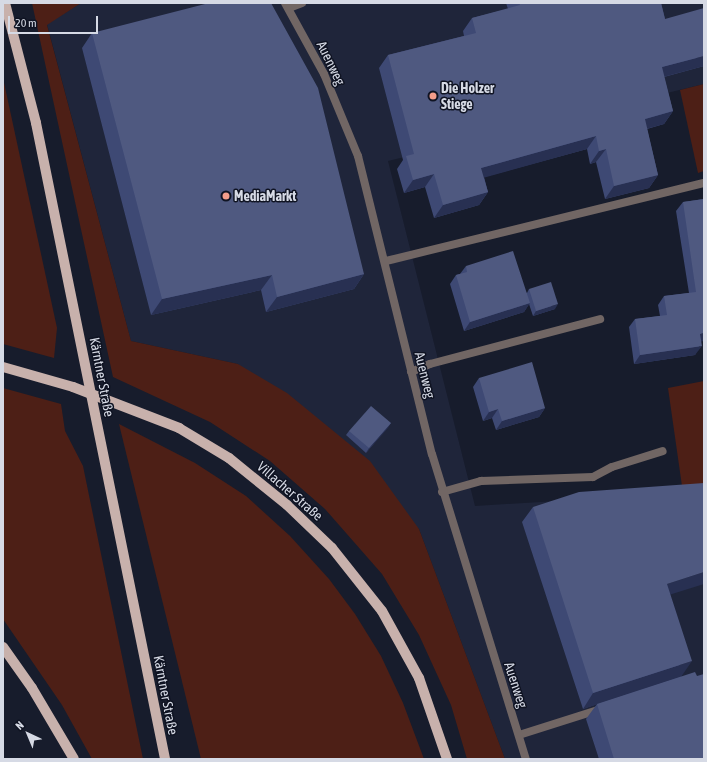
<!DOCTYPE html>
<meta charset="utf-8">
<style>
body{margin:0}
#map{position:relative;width:707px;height:762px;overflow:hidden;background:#171c2c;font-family:"Asap Condensed",sans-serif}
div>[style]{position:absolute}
.built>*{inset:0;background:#1f253a}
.green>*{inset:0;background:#4d1f16}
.service>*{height:8px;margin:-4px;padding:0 4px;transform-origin:4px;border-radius:4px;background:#716664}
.minor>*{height:8px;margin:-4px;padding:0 4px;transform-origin:4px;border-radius:4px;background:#716664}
.primary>*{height:10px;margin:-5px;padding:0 5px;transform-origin:5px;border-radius:5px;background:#c8b1ac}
.primary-bridge>*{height:10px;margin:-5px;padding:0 5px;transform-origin:5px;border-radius:5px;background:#c8b1ac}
.wall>*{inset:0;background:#3e4974}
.shaded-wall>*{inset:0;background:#283052}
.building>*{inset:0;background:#4f5980}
.dots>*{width:11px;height:11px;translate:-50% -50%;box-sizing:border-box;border:2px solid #0f1322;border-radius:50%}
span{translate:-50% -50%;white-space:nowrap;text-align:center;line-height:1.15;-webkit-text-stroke:3px #0f1322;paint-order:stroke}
.street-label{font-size:14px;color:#d6dae5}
.poi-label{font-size:14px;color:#d6dae5;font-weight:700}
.left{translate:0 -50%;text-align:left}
.frame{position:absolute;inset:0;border:4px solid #d6dae5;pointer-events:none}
.north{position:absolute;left:8px;top:714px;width:40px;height:40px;-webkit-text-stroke:3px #0f1322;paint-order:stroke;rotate:316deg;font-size:11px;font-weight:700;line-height:16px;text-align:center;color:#d6dae5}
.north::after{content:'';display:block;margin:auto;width:14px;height:18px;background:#d6dae5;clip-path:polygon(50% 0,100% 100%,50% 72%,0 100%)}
.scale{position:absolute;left:8px;top:16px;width:90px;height:18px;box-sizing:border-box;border:2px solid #d6dae5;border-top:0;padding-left:5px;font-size:12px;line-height:14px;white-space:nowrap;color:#d6dae5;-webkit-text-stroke:3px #0f1322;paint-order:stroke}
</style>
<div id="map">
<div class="built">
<div style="clip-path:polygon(81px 3px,704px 3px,704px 84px,388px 161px,475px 506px,704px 492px,704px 759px,505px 759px,419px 529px,238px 364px,131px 341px,47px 24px)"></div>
</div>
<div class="green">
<div style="clip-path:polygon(32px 3px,81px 3px,47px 25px,131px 341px,238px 364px,287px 393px,370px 461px,419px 529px,505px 759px,467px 759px,451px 705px,419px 635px,382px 574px,325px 509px,270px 461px,210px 422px,113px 377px)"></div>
<div style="clip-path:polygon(3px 78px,57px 328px,54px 358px,3px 344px)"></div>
<div style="clip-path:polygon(704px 84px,704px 171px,698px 173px,680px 90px)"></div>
<div style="clip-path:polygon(704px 381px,704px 492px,683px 493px,668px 388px)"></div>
<div style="clip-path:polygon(3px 388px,61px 404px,65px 431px,83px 466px,143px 759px,92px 759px,62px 705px,3px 619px)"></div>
<div style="clip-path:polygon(119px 424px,195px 463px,246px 496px,290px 536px,329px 579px,355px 614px,381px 656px,403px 703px,424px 759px,201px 759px)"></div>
</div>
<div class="service">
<div style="left:289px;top:8px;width:14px;rotate:-21deg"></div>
<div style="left:386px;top:261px;width:327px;rotate:-13.8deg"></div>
<div style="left:411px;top:372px;width:21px;rotate:-23deg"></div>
<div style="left:430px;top:364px;width:176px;rotate:-14.8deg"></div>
<div style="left:442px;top:492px;width:41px;rotate:-15.8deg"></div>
<div style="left:481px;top:481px;width:112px;rotate:-2deg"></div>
<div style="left:593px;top:477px;width:21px;rotate:-28deg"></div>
<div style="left:612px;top:467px;width:53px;rotate:-17.4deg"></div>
<div style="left:519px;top:735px;width:86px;rotate:-17.6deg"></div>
</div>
<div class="minor">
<div style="left:285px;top:3px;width:81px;rotate:61.2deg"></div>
<div style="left:324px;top:74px;width:89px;rotate:67.5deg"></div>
<div style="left:358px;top:156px;width:307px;rotate:76.1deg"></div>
<div style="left:432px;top:454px;width:319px;rotate:72.9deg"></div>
</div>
<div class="primary">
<div style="left:5px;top:3px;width:124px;rotate:75.5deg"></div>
<div style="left:36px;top:123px;width:649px;rotate:78.53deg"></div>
<div style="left:229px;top:458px;width:75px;rotate:39deg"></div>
<div style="left:287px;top:505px;width:62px;rotate:43.7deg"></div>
<div style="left:332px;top:548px;width:80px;rotate:51.6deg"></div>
<div style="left:382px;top:611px;width:77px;rotate:61.1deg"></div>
<div style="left:419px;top:678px;width:86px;rotate:70.9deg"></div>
<div style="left:3px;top:647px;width:50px;rotate:54.7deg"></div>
<div style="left:32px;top:688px;width:82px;rotate:59.4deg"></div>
</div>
<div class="primary-bridge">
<div style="left:3px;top:367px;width:73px;rotate:15.9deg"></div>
<div style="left:73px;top:387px;width:114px;rotate:21.1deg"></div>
<div style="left:179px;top:428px;width:58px;rotate:31deg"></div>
</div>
<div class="wall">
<div style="clip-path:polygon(506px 3px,661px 3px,665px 19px,704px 66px,664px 77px,673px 111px,664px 124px,647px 129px,658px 175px,649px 188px,605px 199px,596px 162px,590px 164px,587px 149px,484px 177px,488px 192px,479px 205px,434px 218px,425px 187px,404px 193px,397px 169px,403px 160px,379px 68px,388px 55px,464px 36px,463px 31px,472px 18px,508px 9px)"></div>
<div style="clip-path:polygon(92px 33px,364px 274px,354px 289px,266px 312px,261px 290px,151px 315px,82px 48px)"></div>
<div style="clip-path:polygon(704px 199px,701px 342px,695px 355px,634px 364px,629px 327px,635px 319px,660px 316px,658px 305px,664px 296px,689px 293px,676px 211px,683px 202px)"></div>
<div style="clip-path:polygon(466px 266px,527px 293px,529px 289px,555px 309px,533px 316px,529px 304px,524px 312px,464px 331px,450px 284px,456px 275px,460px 274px)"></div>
<div style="clip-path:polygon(479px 378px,545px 408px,539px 417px,496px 430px,492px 418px,483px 421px,473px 387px)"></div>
<div style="clip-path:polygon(391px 423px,366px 453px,346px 435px,349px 431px)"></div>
<div style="clip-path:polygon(533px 507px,670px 595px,681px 676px,704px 759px,599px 759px,586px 719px,597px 704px,583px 709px,522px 522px)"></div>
</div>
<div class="shaded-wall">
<div style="clip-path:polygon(704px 56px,704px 66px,652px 80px,662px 67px)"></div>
<div style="clip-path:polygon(673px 111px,664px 124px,635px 132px,645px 119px)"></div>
<div style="clip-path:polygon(596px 136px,587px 149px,472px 181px,481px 168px)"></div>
<div style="clip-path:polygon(606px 149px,596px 162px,590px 164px,599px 151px)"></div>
<div style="clip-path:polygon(434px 174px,425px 187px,404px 193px,413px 180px)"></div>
<div style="clip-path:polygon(658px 175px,649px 188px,605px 199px,614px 186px)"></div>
<div style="clip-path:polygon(488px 192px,479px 205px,434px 218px,443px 205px)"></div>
<div style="clip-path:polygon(364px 274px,354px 289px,266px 312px,277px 297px)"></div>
<div style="clip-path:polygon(272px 275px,261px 290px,151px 315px,162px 299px)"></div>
<div style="clip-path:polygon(530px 303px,524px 312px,464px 331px,470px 322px)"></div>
<div style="clip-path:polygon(558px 304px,555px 309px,533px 316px,536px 311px)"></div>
<div style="clip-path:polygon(704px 333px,704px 341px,694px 343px,700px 334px)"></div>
<div style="clip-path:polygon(702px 346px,695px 355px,634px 364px,640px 355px)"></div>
<div style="clip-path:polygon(545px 408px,539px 417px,496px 430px,502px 421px)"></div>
<div style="clip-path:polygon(498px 409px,492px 418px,483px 421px,489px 412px)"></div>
<div style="clip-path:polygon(391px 423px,388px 428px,366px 453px,369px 448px)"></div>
<div style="clip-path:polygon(704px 572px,704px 584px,656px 599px,667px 584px)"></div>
<div style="clip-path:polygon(692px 661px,681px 677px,583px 709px,593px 693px)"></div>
</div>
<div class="building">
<div style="clip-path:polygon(209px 3px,271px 3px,318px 88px,364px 274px,277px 297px,272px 275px,162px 299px,92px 33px)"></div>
<div style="clip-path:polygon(519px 3px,661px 3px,665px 19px,704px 8px,704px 56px,662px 67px,673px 111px,645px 119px,658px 175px,614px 186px,606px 149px,599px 151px,596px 136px,481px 168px,488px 192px,443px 205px,434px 174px,413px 180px,406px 156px,414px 154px,388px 55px,476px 33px,472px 18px,520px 5px)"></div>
<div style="clip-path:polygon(704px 199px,704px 333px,700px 334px,702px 346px,640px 355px,635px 319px,667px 315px,664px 296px,696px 292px,683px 202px)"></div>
<div style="clip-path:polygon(513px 251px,530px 303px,470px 322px,456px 275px,467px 272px,466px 266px)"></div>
<div style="clip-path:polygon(551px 282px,558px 304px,536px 311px,529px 289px)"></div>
<div style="clip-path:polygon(532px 362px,545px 408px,502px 421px,498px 409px,489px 412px,479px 378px)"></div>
<div style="clip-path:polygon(371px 406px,391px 423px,369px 448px,349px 431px)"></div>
<div style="clip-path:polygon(704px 483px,704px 572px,667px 584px,692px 661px,593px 693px,533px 507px,579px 492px)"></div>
<div style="clip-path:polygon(695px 672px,697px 676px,704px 674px,704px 759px,614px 759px,597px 704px)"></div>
</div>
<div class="dots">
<div style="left:433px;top:96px;background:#f49d8b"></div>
<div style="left:226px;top:196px;background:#f49d8b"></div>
</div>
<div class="street-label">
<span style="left:331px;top:63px;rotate:64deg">Auenweg</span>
<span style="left:425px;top:375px;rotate:76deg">Auenweg</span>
<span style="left:102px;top:377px;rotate:79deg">Kärntner Straße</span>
<span style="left:290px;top:491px;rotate:41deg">Villacher Straße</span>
<span style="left:516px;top:685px;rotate:72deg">Auenweg</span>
<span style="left:166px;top:695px;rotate:79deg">Kärntner Straße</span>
</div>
<div class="poi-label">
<span class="left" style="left:441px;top:96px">Die Holzer<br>Stiege</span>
<span class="left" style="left:234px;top:196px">MediaMarkt</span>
</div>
<div class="frame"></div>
<div class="north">N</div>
<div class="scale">20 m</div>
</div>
